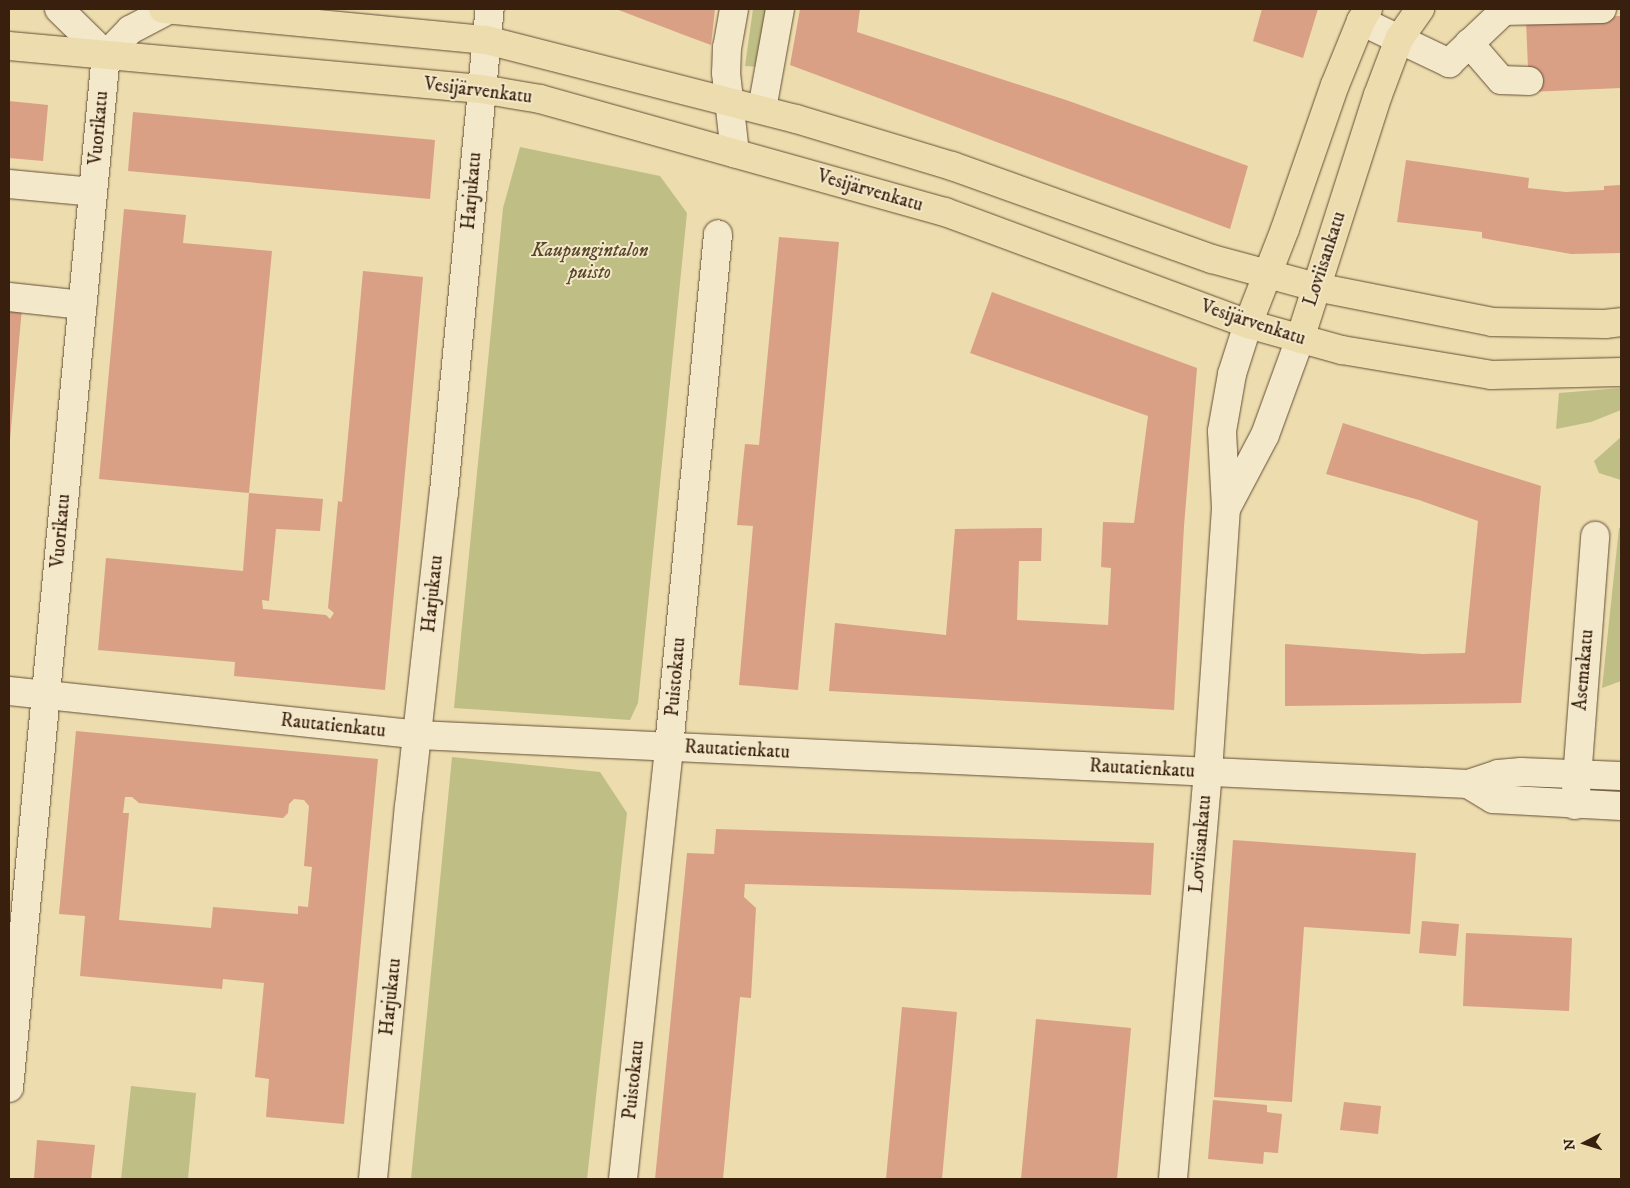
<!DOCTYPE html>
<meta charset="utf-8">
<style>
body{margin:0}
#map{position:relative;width:1630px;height:1188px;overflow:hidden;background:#ecdcae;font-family:"IM FELL DW Pica",serif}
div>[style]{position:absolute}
.green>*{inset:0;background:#bfbe85}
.building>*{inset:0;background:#d9a085}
.roads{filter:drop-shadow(0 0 1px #664e35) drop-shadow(0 0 1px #664e35)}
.minor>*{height:28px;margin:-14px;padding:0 14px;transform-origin:14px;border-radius:14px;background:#f3e8ca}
.major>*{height:28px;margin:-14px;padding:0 14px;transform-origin:14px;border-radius:14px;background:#ecdcae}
span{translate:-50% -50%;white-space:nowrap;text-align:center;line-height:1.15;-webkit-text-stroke:4px #f3e8ca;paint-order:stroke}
.street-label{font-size:19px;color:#391f0d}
.park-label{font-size:19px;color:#5a472b;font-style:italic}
.frame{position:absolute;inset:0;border:10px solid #391f0d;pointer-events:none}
.north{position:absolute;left:1560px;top:1118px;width:50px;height:50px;-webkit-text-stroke:4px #f3e8ca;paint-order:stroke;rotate:265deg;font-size:14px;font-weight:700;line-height:20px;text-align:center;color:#391f0d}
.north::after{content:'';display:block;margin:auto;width:18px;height:22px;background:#391f0d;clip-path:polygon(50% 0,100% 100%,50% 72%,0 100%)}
</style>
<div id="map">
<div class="green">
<div style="clip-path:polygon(753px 9px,768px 9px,760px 67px,745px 66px)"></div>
<div style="clip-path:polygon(520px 147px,660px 176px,687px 213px,638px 703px,630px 720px,454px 708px,503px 208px)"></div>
<div style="clip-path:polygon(1621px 388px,1621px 410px,1591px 422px,1556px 429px,1559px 393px)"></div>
<div style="clip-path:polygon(1621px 437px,1621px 480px,1599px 473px,1594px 461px)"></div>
<div style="clip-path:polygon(1619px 528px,1621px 528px,1621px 681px,1602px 688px)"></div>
<div style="clip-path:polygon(452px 757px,600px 772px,627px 813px,587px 1179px,411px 1179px)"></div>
<div style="clip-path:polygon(131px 1086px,196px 1093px,188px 1179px,121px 1179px)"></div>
</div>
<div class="building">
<div style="clip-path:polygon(616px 9px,715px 9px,711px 45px,692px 38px)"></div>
<div style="clip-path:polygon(800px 9px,860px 9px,857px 32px,1069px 101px,1248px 166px,1230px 229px,790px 65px)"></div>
<div style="clip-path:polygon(1262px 9px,1318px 9px,1303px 58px,1253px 41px)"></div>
<div style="clip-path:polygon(1621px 16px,1621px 88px,1529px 92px,1526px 20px)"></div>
<div style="clip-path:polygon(9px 101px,48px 105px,43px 161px,9px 158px)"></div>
<div style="clip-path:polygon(133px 112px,435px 140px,430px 199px,128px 171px)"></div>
<div style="clip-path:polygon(1406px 160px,1529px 178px,1528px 188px,1566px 192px,1604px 190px,1604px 186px,1621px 185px,1621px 253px,1571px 254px,1482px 238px,1482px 232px,1397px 222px)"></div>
<div style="clip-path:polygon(124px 209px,186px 215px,183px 243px,272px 251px,249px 493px,99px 479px)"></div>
<div style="clip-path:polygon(779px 237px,839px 242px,798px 690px,739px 685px,753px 526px,737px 525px,742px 472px,745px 444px,759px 445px)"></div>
<div style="clip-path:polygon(363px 271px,423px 277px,385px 690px,234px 676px,235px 662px,98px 650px,106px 558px,243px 571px,249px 493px,323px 499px,320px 531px,276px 529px,269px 601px,262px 600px,263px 609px,326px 615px,330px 619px,334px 613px,328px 608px,338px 501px,342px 502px)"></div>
<div style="clip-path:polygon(992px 292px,1197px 368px,1184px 526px,1174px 710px,829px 691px,835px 623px,946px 635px,955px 529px,1042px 528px,1041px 561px,1019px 561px,1017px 620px,1108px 625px,1111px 568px,1101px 567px,1103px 522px,1134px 523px,1148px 416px,970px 353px)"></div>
<div style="clip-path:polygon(9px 307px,22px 308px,10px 440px,9px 440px)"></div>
<div style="clip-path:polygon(1343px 423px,1541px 486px,1521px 703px,1285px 706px,1285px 644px,1422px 654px,1465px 653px,1478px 521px,1419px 500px,1326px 474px)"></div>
<div style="clip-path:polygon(evenodd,76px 731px,378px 759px,344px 1124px,266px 1117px,269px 1079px,255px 1077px,264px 983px,223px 979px,222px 989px,80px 976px,85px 916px,59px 914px,76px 731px,125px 797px,132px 797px,139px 803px,283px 818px,288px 813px,289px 804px,294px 799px,304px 800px,309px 806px,304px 866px,312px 867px,308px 907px,298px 906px,298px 914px,213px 907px,211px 928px,119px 920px,129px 813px,123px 813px,125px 797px)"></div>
<div style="clip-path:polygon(716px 829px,1154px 843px,1151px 895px,745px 884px,744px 897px,756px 908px,751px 998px,740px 997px,723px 1179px,655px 1179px,687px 853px,714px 854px)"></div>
<div style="clip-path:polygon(1233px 840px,1416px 853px,1410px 934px,1304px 927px,1292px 1102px,1214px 1097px)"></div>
<div style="clip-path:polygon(1422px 921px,1459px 924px,1456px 956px,1419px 953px)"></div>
<div style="clip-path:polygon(1466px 933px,1572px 938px,1569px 1011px,1463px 1006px)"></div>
<div style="clip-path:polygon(902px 1007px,957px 1012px,942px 1179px,886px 1179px)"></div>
<div style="clip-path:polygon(1036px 1019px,1131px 1028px,1117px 1179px,1021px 1179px)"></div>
<div style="clip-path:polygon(1213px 1100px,1267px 1105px,1267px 1112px,1282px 1114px,1278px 1153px,1264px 1152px,1263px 1164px,1208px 1159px)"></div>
<div style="clip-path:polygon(1344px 1102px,1381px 1106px,1378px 1134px,1340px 1130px)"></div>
<div style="clip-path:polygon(37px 1140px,95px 1145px,91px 1179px,34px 1179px)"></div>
</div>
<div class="roads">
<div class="minor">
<div style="left:59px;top:9px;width:66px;rotate:44.4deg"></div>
<div style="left:734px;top:9px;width:39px;rotate:100deg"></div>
<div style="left:727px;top:47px;width:26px;rotate:92deg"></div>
<div style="left:726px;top:73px;width:81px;rotate:83.6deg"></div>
<div style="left:1502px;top:11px;width:100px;rotate:-1.1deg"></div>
<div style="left:1361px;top:21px;width:98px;rotate:25.5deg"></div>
<div style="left:1449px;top:63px;width:79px;rotate:-43.5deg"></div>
<div style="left:1469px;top:43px;width:49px;rotate:49.1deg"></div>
<div style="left:1501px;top:80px;width:28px;rotate:2deg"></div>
<div style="left:762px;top:109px;width:102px;rotate:-79.8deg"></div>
<div style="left:9px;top:184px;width:84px;rotate:5.4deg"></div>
<div style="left:9px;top:297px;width:74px;rotate:6.2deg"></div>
<div style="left:1227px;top:507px;width:81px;rotate:-62.2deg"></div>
<div style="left:1265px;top:435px;width:102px;rotate:-70deg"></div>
<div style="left:9px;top:691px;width:411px;rotate:6.1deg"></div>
<div style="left:418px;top:735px;width:1051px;rotate:2.67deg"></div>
<div style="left:1468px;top:784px;width:32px;rotate:-18deg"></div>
<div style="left:1498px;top:774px;width:23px;rotate:-5deg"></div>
<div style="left:1521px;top:772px;width:100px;rotate:2.3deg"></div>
<div style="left:1468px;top:784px;width:29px;rotate:31deg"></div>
<div style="left:1493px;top:799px;width:128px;rotate:3.1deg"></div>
<div style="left:1575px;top:805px;width:270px;rotate:-85.7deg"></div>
<div style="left:9px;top:1088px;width:1038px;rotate:-84.64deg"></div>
<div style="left:106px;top:55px;width:35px;rotate:-46deg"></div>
<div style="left:130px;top:30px;width:45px;rotate:-27.7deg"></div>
<div style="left:373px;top:1179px;width:374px;rotate:-84.5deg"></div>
<div style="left:409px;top:807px;width:317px;rotate:-83.7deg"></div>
<div style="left:444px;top:492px;width:485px;rotate:-84.6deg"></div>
<div style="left:623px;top:1179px;width:434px;rotate:-83.9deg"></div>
<div style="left:669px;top:747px;width:515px;rotate:-84.54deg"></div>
<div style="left:1173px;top:1179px;width:409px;rotate:-85.1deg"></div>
<div style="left:1208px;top:772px;width:265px;rotate:-86.1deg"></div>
<div style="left:1226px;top:508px;width:77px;rotate:-93deg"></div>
<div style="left:1222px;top:431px;width:58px;rotate:-80deg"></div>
<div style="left:1232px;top:374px;width:52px;rotate:-72.3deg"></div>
</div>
<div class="major">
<div style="left:163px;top:9px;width:324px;rotate:5.5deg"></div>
<div style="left:486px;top:40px;width:320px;rotate:14.3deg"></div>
<div style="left:796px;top:119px;width:163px;rotate:16.8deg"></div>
<div style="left:952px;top:166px;width:276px;rotate:19.7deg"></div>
<div style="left:1212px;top:259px;width:108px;rotate:15.1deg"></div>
<div style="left:1316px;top:287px;width:179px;rotate:11.2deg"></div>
<div style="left:1492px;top:322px;width:113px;rotate:1deg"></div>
<div style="left:1605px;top:324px;width:16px;rotate:-7deg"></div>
<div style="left:9px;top:46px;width:474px;rotate:5.2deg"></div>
<div style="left:481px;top:89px;width:60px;rotate:9.6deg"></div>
<div style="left:540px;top:99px;width:420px;rotate:15.6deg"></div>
<div style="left:945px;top:212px;width:323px;rotate:20.3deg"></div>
<div style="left:1248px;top:324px;width:98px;rotate:15.5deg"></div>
<div style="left:1342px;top:350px;width:151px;rotate:9.5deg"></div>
<div style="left:1491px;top:375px;width:130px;rotate:-1.3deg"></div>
<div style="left:1248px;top:324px;width:102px;rotate:-68.7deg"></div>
<div style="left:1285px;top:229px;width:152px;rotate:-70.9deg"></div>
<div style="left:1335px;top:85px;width:69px;rotate:-67.9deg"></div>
<div style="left:1361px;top:21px;width:14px;rotate:-60deg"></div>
<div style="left:1300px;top:339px;width:256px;rotate:-72.3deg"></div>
<div style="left:1378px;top:95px;width:60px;rotate:-69.4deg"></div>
<div style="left:1399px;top:39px;width:37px;rotate:-55deg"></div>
</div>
</div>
<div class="street-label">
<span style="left:478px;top:91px;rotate:7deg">Vesijärvenkatu</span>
<span style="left:99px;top:128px;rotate:-85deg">Vuorikatu</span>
<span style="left:472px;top:191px;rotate:-85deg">Harjukatu</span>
<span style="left:870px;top:191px;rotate:16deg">Vesijärvenkatu</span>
<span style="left:1325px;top:259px;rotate:-72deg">Loviisankatu</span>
<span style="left:1253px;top:323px;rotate:18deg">Vesijärvenkatu</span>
<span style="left:61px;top:531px;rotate:-85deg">Vuorikatu</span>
<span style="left:433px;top:594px;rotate:-84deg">Harjukatu</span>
<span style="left:1584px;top:670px;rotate:-85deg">Asemakatu</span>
<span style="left:676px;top:677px;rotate:-85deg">Puistokatu</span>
<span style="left:333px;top:726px;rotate:6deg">Rautatienkatu</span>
<span style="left:737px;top:750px;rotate:3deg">Rautatienkatu</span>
<span style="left:1142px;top:769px;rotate:3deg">Rautatienkatu</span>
<span style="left:1201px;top:844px;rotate:-85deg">Loviisankatu</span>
<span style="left:391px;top:997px;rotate:-84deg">Harjukatu</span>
<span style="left:634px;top:1080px;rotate:-84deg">Puistokatu</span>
</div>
<div class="park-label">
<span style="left:590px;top:262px">Kaupungintalon<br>puisto</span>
</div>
<div class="frame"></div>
<div class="north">N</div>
</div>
